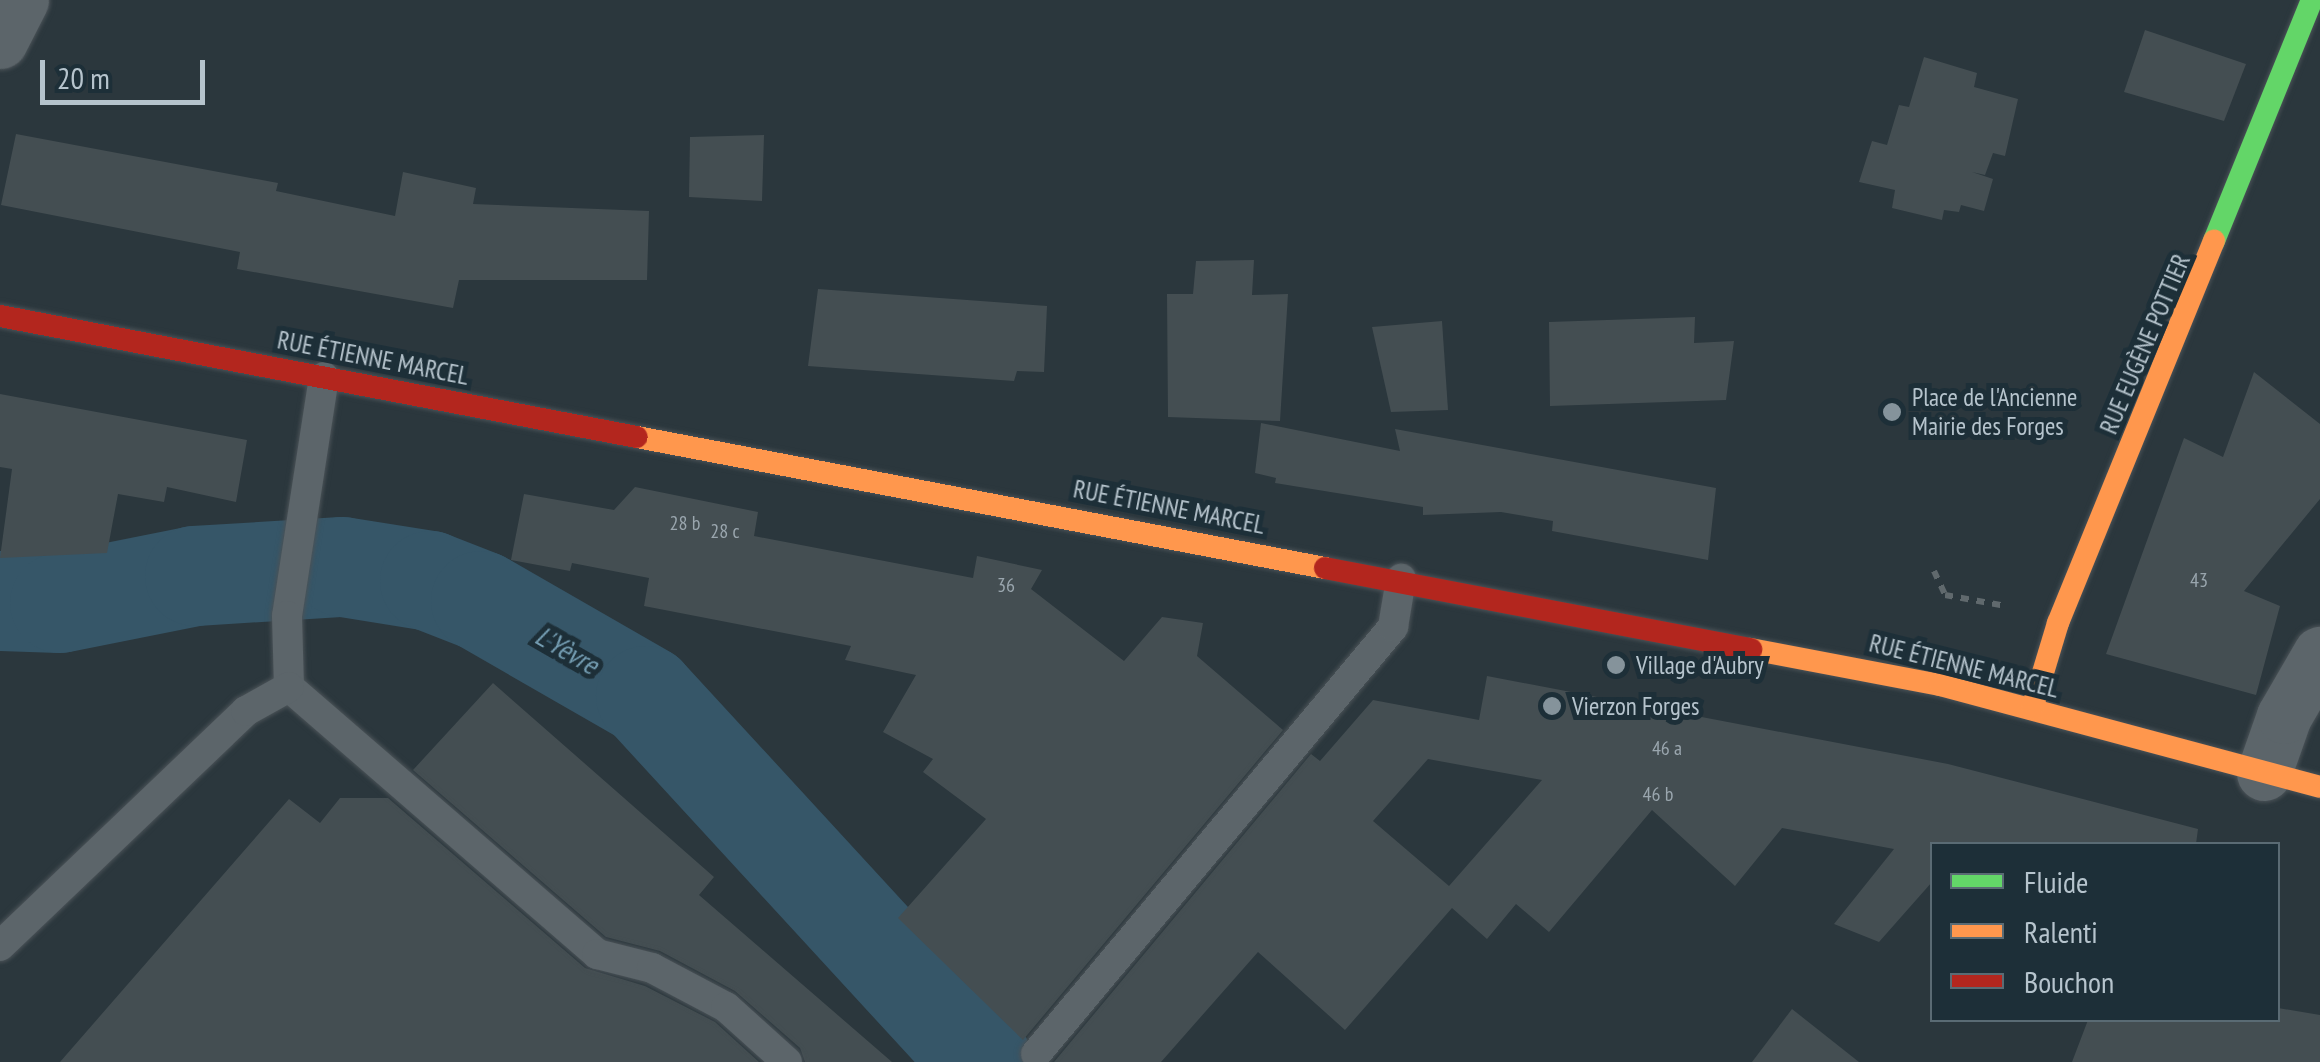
<!DOCTYPE html>
<meta charset="utf-8">
<style>
body{margin:0}
#map{position:relative;width:2320px;height:1062px;overflow:hidden;background:#2b373d;font-family:"PT Sans Narrow",sans-serif}
div>[style]{position:absolute}
.river>*{height:100px;margin:-50px;padding:0 50px;transform-origin:50px;border-radius:50px;background:#365668}
.building>*{inset:0;background:#444e52}
.path>*{height:6px;margin-top:-3px;transform-origin:0;background:repeating-linear-gradient(90deg,#60696d 0 8px,transparent 0 16px)}
.roads{filter:drop-shadow(0 0 2px #4a5257) drop-shadow(0 0 2px #4a5257)}
.lane>*{height:30px;margin:-15px;padding:0 15px;transform-origin:15px;border-radius:15px;background:#5c656a}
.street>*{height:55px;margin:-27.5px;padding:0 27.5px;transform-origin:27.5px;border-radius:27.5px;background:#5c656a}
.fast>*{height:22px;margin:-11px;padding:0 11px;transform-origin:11px;border-radius:11px;background:#63d668}
.slow>*{height:22px;margin:-11px;padding:0 11px;transform-origin:11px;border-radius:11px;background:#ff974d}
.jam>*{height:22px;margin:-11px;padding:0 11px;transform-origin:11px;border-radius:11px;background:#b3261e}
.dots>*{width:28px;height:28px;translate:-50% -50%;box-sizing:border-box;border:5px solid #1d2f38;border-radius:50%}
span{translate:-50% -50%;white-space:nowrap;text-align:center;line-height:1.15;-webkit-text-stroke:10px #1d2f38;paint-order:stroke}
.number-label{font-size:20px;color:#9aa6ae}
.number-label span{-webkit-text-stroke-width:0}
.street-label{font-size:25px;color:#b6c4cd}
.poi-label{font-size:25px;color:#b6c4cd}
.left{translate:0 -50%;text-align:left}
.water-label{font-size:28px;color:#749db2;font-style:italic}
.legend{position:absolute;left:1930px;top:842px;width:350px;height:180px;box-sizing:border-box;background:#1d2f38;border:2px solid #5a6b74;margin:0;padding:12px 18px;list-style:none;font-size:30px;color:#b6c4cd}
.legend li{display:flex;align-items:center;gap:20px;height:50px}
.legend b{width:50px;border:2px solid #5a6b74}
.scale{position:absolute;left:40px;top:60px;width:165px;height:45px;box-sizing:border-box;border:5px solid #b6c4cd;border-top:0;padding-left:12px;font-size:30px;line-height:35px;white-space:nowrap;color:#b6c4cd;-webkit-text-stroke:8px #1d2f38;paint-order:stroke}
</style>
<div id="map">
<div class="river">
<div style="left:0;top:601px;width:60px;rotate:1.9deg"></div>
<div style="left:60px;top:603px;width:138px;rotate:-11.3deg"></div>
<div style="left:195px;top:576px;width:148px;rotate:-3.5deg"></div>
<div style="left:343px;top:567px;width:88px;rotate:9.1deg"></div>
<div style="left:430px;top:581px;width:55px;rotate:21.4deg"></div>
<div style="left:481px;top:601px;width:190px;rotate:29.9deg"></div>
<div style="left:646px;top:696px;width:497px;rotate:47.4deg"></div>
</div>
<div class="building">
<div style="clip-path:polygon(2145px 30px,2246px 64px,2224px 121px,2124px 92px)"></div>
<div style="clip-path:polygon(1924px 57px,1977px 73px,1974px 87px,2018px 99px,2005px 156px,1993px 153px,1985px 175px,1972px 172px,1993px 179px,1984px 211px,1961px 205px,1959px 212px,1944px 210px,1942px 220px,1892px 208px,1895px 190px,1859px 182px,1872px 141px,1887px 145px,1899px 105px,1909px 107px)"></div>
<div style="clip-path:polygon(16px 134px,278px 183px,276px 191px,395px 216px,403px 172px,476px 188px,473px 204px,649px 211px,647px 280px,459px 280px,453px 308px,237px 269px,240px 252px,1px 205px)"></div>
<div style="clip-path:polygon(764px 135px,762px 201px,689px 197px,690px 137px)"></div>
<div style="clip-path:polygon(1254px 260px,1252px 295px,1288px 294px,1280px 421px,1168px 417px,1167px 294px,1193px 294px,1196px 261px)"></div>
<div style="clip-path:polygon(818px 289px,1047px 306px,1044px 372px,1017px 371px,1014px 381px,808px 366px)"></div>
<div style="clip-path:polygon(1695px 317px,1694px 343px,1734px 341px,1726px 400px,1550px 406px,1549px 322px)"></div>
<div style="clip-path:polygon(1442px 321px,1448px 410px,1391px 412px,1372px 327px)"></div>
<div style="clip-path:polygon(2254px 372px,2320px 424px,2320px 499px,2244px 591px,2280px 606px,2256px 695px,2106px 654px,2184px 438px,2223px 457px)"></div>
<div style="clip-path:polygon(0 394px,247px 440px,236px 502px,167px 487px,164px 502px,118px 494px,107px 553px,0 558px,12px 469px,0 467px)"></div>
<div style="clip-path:polygon(1261px 423px,1400px 451px,1395px 429px,1716px 488px,1708px 560px,1552px 531px,1553px 521px,1501px 512px,1423px 515px,1423px 507px,1275px 483px,1276px 478px,1255px 473px)"></div>
<div style="clip-path:polygon(635px 487px,758px 512px,754px 536px,973px 578px,977px 556px,1042px 570px,1031px 589px,1124px 661px,1162px 617px,1203px 623px,1197px 656px,1283px 730px,1023px 1040px,898px 918px,986px 819px,923px 772px,933px 759px,883px 732px,916px 675px,845px 660px,851px 646px,644px 606px,649px 578px,572px 563px,570px 571px,511px 560px,524px 494px,614px 510px)"></div>
<div style="clip-path:polygon(evenodd,1487px 676px,1948px 764px,2198px 829px,2196px 844px,1932px 844px,1932px 882px,1879px 942px,1834px 924px,1894px 849px,1782px 828px,1735px 886px,1652px 810px,1549px 932px,1516px 904px,1487px 939px,1452px 908px,1345px 1030px,1258px 952px,1161px 1062px,1054px 1062px,1311px 754px,1320px 761px,1373px 700px,1479px 720px,1487px 676px,1428px 759px,1542px 780px,1449px 886px,1373px 821px,1428px 759px)"></div>
<div style="clip-path:polygon(493px 683px,714px 877px,699px 895px,892px 1062px,805px 1062px,800px 1048px,735px 991px,660px 951px,606px 937px,413px 770px)"></div>
<div style="clip-path:polygon(340px 798px,388px 798px,585px 968px,645px 986px,715px 1022px,759px 1062px,60px 1062px,289px 799px,320px 823px)"></div>
<div style="clip-path:polygon(2278px 1008px,2320px 1015px,2320px 1062px,2072px 1062px,2088px 1020px,2278px 1020px)"></div>
<div style="clip-path:polygon(1792px 1009px,1859px 1062px,1752px 1062px)"></div>
</div>
<div class="path">
<div style="left:1934px;top:571px;width:26px;rotate:65deg"></div>
<div style="left:1945px;top:595px;width:62px;rotate:10.2deg"></div>
</div>
<div class="roads">
<div class="lane">
<div style="left:324px;top:377px;width:242px;rotate:98.8deg"></div>
<div style="left:287px;top:616px;width:71px;rotate:88.4deg"></div>
<div style="left:289px;top:687px;width:408px;rotate:40.9deg"></div>
<div style="left:597px;top:954px;width:57px;rotate:14.3deg"></div>
<div style="left:652px;top:968px;width:84px;rotate:27.8deg"></div>
<div style="left:726px;top:1007px;width:82px;rotate:42deg"></div>
<div style="left:0;top:946px;width:340px;rotate:-43.7deg"></div>
<div style="left:246px;top:711px;width:49px;rotate:-29.2deg"></div>
<div style="left:1036px;top:1054px;width:557px;rotate:-50.1deg"></div>
<div style="left:1393px;top:627px;width:49px;rotate:-80.5deg"></div>
</div>
<div class="street">
<div style="left:0;top:41px;width:46px;rotate:-62.9deg"></div>
<div style="left:2264px;top:773px;width:60px;rotate:-70.7deg"></div>
<div style="left:2284px;top:716px;width:72px;rotate:-59.9deg"></div>
</div>
<div class="fast">
<div style="left:2214px;top:241px;width:260px;rotate:-67.9deg"></div>
</div>
<div class="slow">
<div style="left:637px;top:437px;width:700px;rotate:10.78deg"></div>
<div style="left:1751px;top:649px;width:192px;rotate:10.8deg"></div>
<div style="left:1940px;top:685px;width:393px;rotate:15deg"></div>
<div style="left:2032px;top:709px;width:90px;rotate:-73.2deg"></div>
<div style="left:2058px;top:623px;width:413px;rotate:-67.8deg"></div>
</div>
<div class="jam">
<div style="left:0;top:316px;width:648px;rotate:10.76deg"></div>
<div style="left:1325px;top:568px;width:434px;rotate:10.8deg"></div>
</div>
</div>
<div class="dots">
<div style="left:1892px;top:412px;background:#85939b"></div>
<div style="left:1616px;top:665px;background:#85939b"></div>
<div style="left:1552px;top:706px;background:#85939b"></div>
</div>
<div class="number-label">
<span style="left:685px;top:523px">28 b</span>
<span style="left:725px;top:531px">28 c</span>
<span style="left:2199px;top:580px">43</span>
<span style="left:1006px;top:585px">36</span>
<span style="left:1667px;top:748px">46 a</span>
<span style="left:1658px;top:794px">46 b</span>
</div>
<div class="street-label">
<span style="left:2145px;top:344px;rotate:-67deg">RUE EUGÈNE POTTIER</span>
<span style="left:373px;top:358px;rotate:11deg">RUE ÉTIENNE MARCEL</span>
<span style="left:1169px;top:507px;rotate:11deg">RUE ÉTIENNE MARCEL</span>
<span style="left:1964px;top:666px;rotate:14deg">RUE ÉTIENNE MARCEL</span>
</div>
<div class="poi-label">
<span class="left" style="left:1912px;top:412px">Place de l'Ancienne<br>Mairie des Forges</span>
<span class="left" style="left:1636px;top:665px">Village d'Aubry</span>
<span class="left" style="left:1572px;top:706px">Vierzon Forges</span>
</div>
<div class="water-label">
<span style="left:567px;top:650px;rotate:30deg">L'Yèvre</span>
</div>
<ul class="legend">
<li><b style="height:12px;background:#63d668"></b>Fluide</li>
<li><b style="height:12px;background:#ff974d"></b>Ralenti</li>
<li><b style="height:12px;background:#b3261e"></b>Bouchon</li>
</ul>
<div class="scale">20 m</div>
</div>
